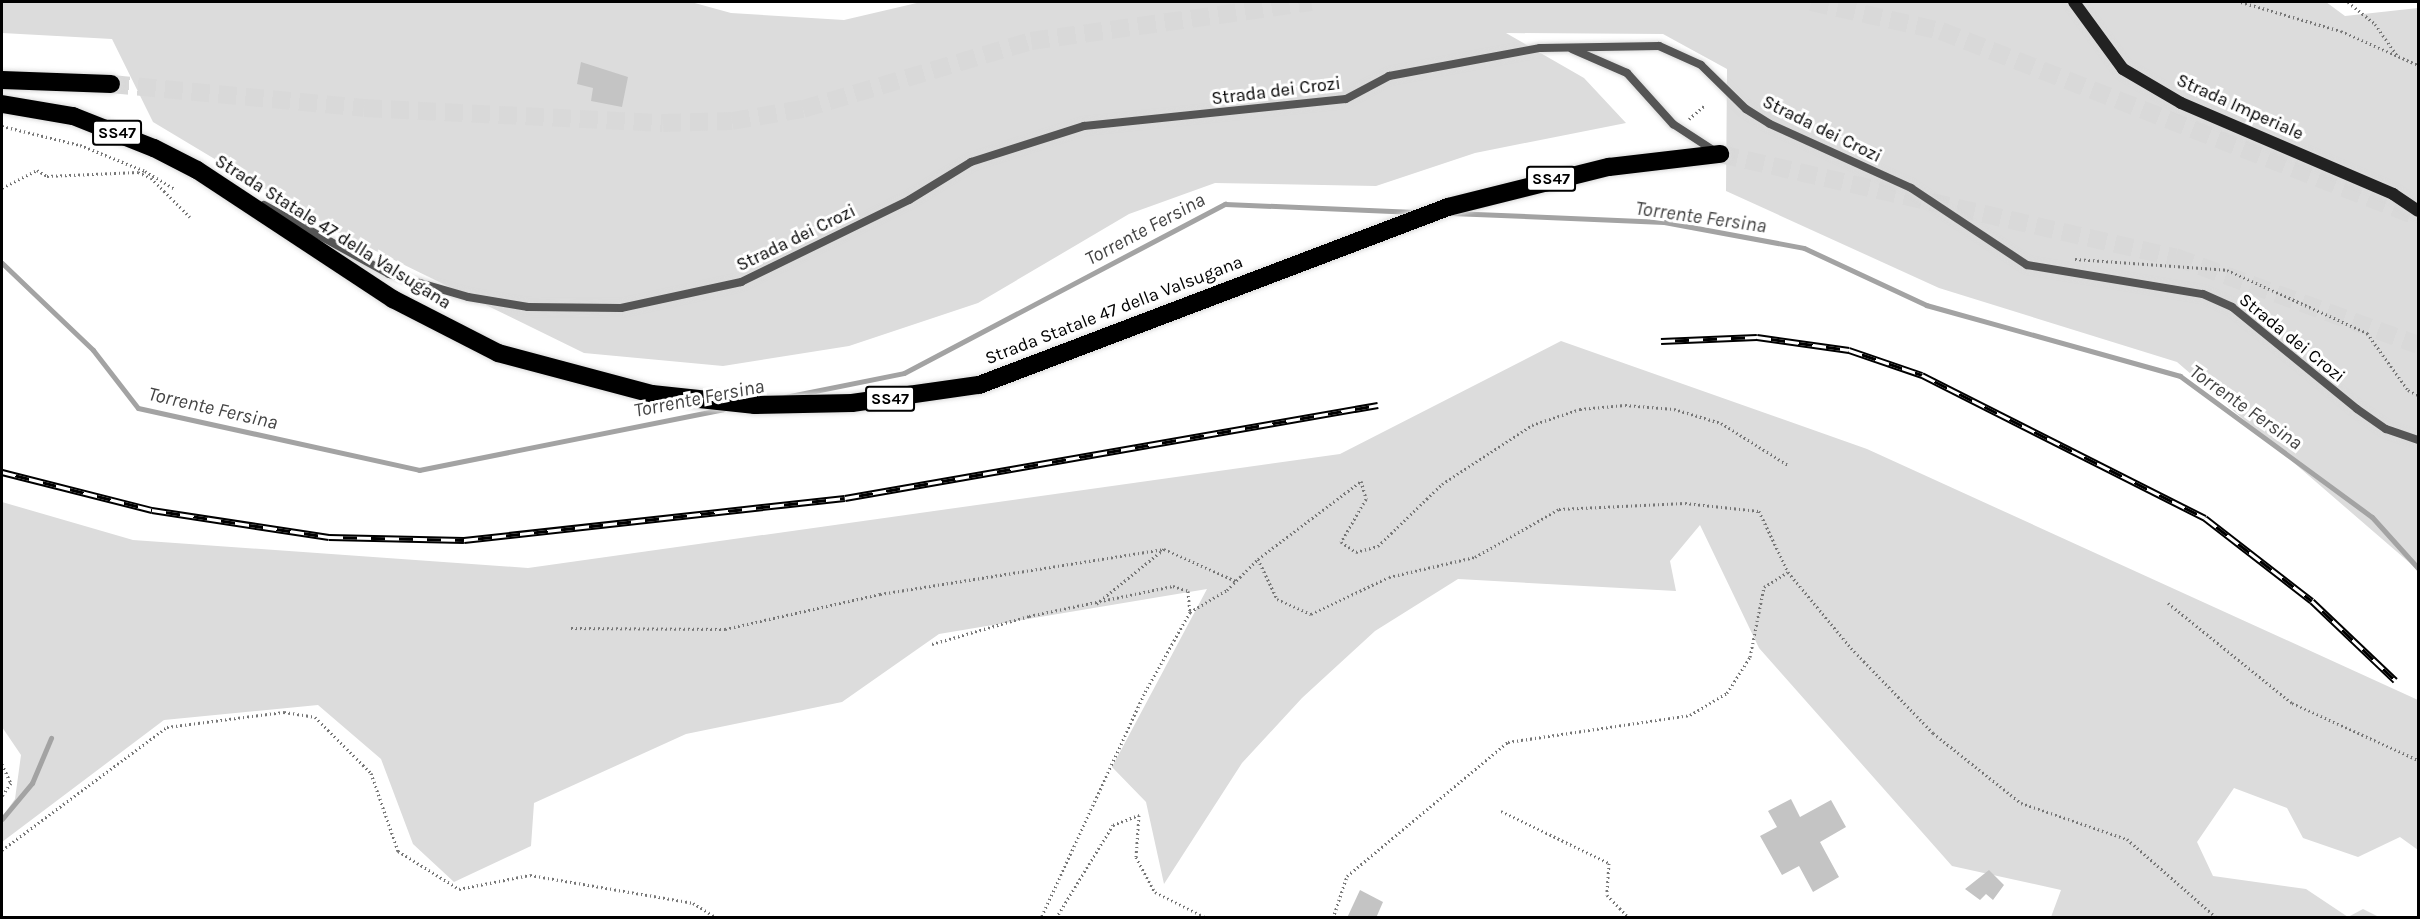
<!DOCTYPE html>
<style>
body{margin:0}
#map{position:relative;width:2420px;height:919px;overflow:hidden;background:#fff;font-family:Karla,sans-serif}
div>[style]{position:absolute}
.green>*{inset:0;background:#dcdcdc}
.stream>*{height:5px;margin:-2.5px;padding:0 2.5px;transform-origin:2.5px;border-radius:2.5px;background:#a3a3a3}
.building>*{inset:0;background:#c4c4c4}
.highway-tunnel>*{height:18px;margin-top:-9px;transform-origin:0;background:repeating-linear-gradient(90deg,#d9d9d9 0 18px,transparent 0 27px)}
.path>*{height:3px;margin-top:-1.5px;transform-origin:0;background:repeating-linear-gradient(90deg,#777 0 1.5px,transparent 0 4.5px)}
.roads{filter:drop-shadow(0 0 2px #dbdbdb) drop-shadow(0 0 2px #dbdbdb)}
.lane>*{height:8px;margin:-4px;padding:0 4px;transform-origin:4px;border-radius:4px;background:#555}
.secondary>*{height:12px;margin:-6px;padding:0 6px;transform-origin:6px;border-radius:6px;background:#222}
.highway>*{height:18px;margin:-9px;padding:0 9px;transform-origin:9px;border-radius:9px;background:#000}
.rail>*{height:7px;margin-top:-3.5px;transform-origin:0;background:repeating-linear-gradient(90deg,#fff 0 14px,#000 0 28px);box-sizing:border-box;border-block:2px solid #000}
span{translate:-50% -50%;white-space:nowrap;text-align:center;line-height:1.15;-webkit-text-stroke:6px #fff;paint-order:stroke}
.shield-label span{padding:2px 4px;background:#fff;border:2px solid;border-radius:4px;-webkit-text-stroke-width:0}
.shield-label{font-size:16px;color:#000;font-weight:700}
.street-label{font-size:18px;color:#000}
.water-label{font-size:20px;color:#444;font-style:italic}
.frame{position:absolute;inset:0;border:3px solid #000;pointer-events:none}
</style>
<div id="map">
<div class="green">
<div style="clip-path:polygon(2px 2px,691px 2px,731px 13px,844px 20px,921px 2px,2326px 2px,2345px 16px,2418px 8px,2418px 570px,2177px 362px,1939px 288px,1726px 191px,1727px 69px,1663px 34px,1506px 33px,1584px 78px,1626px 123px,1475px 153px,1376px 186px,1215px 183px,1129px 214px,978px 303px,849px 346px,723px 366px,584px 353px,333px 230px,153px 122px,112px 39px,2px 33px)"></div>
<div style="clip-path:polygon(1561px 341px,1867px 449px,2418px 700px,2418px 850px,2400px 837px,2358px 857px,2303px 838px,2287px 808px,2234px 788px,2197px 842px,2213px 876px,2306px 889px,2348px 917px,2363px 909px,2379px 917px,2051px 917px,2061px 890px,1952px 866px,1759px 648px,1700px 525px,1670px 561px,1676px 591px,1458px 579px,1375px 631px,1302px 698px,1242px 763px,1164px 884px,1146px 802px,1112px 767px,1207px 589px,939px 634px,842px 702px,686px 734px,534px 803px,531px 846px,454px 882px,413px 844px,381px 759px,318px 705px,164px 720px,2px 842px,2px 817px,15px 799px,21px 755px,2px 727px,2px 502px,133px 540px,528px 568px,1340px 454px)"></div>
</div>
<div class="stream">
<div style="left:1451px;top:213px;width:213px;rotate:2.4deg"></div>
<div style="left:1664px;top:222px;width:142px;rotate:10.5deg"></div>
<div style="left:1804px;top:248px;width:135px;rotate:25deg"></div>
<div style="left:1926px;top:305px;width:264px;rotate:15.6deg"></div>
<div style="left:2180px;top:376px;width:238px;rotate:36.3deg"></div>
<div style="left:2372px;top:517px;width:69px;rotate:48deg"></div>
<div style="left:2px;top:263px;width:126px;rotate:43.7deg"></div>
<div style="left:93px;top:350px;width:73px;rotate:52.2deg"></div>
<div style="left:138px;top:408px;width:288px;rotate:12.4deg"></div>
<div style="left:419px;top:470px;width:310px;rotate:-11.3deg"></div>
<div style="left:785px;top:397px;width:121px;rotate:-11.4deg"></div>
<div style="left:904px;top:373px;width:363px;rotate:-27.8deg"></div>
<div style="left:1225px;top:204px;width:190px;rotate:2.4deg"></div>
<div style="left:2px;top:819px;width:47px;rotate:-50.2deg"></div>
<div style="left:32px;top:783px;width:49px;rotate:-67.1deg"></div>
</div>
<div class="building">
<div style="clip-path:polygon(581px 62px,628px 77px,622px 107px,591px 101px,593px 88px,577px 84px)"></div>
<div style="clip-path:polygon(1791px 799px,1800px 817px,1831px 800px,1846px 827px,1820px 842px,1839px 877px,1813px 892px,1799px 866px,1782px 875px,1760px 836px,1777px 827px,1768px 811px)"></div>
<div style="clip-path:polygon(1989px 870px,2004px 885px,1993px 900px,1986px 894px,1980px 900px,1965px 889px)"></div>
<div style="clip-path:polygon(1360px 890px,1383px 902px,1376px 918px,1347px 918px)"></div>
</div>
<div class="highway-tunnel">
<div style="left:1811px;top:2px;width:133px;rotate:12.6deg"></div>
<div style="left:1941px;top:31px;width:512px;rotate:21.3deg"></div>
<div style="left:111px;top:84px;width:254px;rotate:5.4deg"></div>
<div style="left:364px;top:108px;width:299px;rotate:2.9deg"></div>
<div style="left:663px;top:123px;width:69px;rotate:-1.7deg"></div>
<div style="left:732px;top:121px;width:72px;rotate:-9.6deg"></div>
<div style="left:803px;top:109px;width:238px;rotate:-16.6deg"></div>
<div style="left:1031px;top:41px;width:283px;rotate:-7.9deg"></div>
<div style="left:1720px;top:154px;width:467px;rotate:12.8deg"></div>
<div style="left:2175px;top:257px;width:258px;rotate:19.9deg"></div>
</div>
<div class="path">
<div style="left:2241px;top:2px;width:104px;rotate:16.2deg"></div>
<div style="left:2341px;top:31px;width:84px;rotate:23.8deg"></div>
<div style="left:2348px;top:2px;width:35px;rotate:39deg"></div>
<div style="left:2375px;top:24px;width:38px;rotate:55deg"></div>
<div style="left:1689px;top:119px;width:20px;rotate:-41deg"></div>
<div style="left:2px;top:126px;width:80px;rotate:13.7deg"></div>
<div style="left:80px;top:145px;width:70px;rotate:21.8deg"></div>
<div style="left:145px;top:171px;width:35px;rotate:31deg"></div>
<div style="left:2px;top:188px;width:39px;rotate:-27deg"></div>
<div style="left:37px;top:170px;width:12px;rotate:31deg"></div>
<div style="left:47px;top:176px;width:91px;rotate:-2.5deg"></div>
<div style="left:138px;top:172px;width:14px;rotate:25deg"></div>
<div style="left:151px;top:178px;width:55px;rotate:45deg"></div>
<div style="left:2075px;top:259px;width:152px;rotate:4.1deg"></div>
<div style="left:2227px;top:270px;width:154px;rotate:24.2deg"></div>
<div style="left:2367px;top:333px;width:70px;rotate:54.3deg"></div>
<div style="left:2408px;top:390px;width:11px;rotate:27deg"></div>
<div style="left:1164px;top:549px;width:79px;rotate:24deg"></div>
<div style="left:1258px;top:559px;width:44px;rotate:64.6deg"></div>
<div style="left:1277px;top:599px;width:37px;rotate:24deg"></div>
<div style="left:1311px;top:614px;width:86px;rotate:-25.4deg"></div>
<div style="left:1389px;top:577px;width:88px;rotate:-13.1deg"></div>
<div style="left:1475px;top:557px;width:97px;rotate:-29.7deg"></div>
<div style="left:1559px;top:509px;width:126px;rotate:-2.7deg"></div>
<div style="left:1685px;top:503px;width:74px;rotate:6.2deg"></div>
<div style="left:1759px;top:511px;width:68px;rotate:64.6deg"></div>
<div style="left:2168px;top:603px;width:159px;rotate:38.9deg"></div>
<div style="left:2292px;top:703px;width:138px;rotate:24.3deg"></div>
<div style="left:1190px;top:612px;width:43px;rotate:-30.7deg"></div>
<div style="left:1227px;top:590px;width:44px;rotate:-45deg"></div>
<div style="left:1258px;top:559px;width:129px;rotate:-37.1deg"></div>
<div style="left:1361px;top:481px;width:19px;rotate:74deg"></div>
<div style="left:1366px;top:499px;width:50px;rotate:120.2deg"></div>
<div style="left:1341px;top:542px;width:18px;rotate:34deg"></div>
<div style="left:1356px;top:552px;width:23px;rotate:-15deg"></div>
<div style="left:1378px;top:546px;width:89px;rotate:-44.1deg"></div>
<div style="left:1442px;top:484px;width:108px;rotate:-33.2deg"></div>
<div style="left:1532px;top:425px;width:51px;rotate:-18.4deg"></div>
<div style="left:1580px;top:409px;width:45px;rotate:-5.1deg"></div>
<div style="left:1625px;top:405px;width:49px;rotate:4.7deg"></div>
<div style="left:1674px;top:409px;width:49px;rotate:16.6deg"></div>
<div style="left:1721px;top:423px;width:79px;rotate:32.1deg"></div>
<div style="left:571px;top:628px;width:154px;rotate:0.4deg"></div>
<div style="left:725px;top:629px;width:159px;rotate:-12.7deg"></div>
<div style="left:880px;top:594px;width:288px;rotate:-9deg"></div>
<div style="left:1164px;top:549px;width:87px;rotate:141deg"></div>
<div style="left:932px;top:644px;width:101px;rotate:-16.1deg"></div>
<div style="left:1029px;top:616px;width:147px;rotate:-11.8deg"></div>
<div style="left:1173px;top:586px;width:16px;rotate:18deg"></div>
<div style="left:1188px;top:591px;width:21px;rotate:85deg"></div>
<div style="left:1190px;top:612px;width:94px;rotate:119.3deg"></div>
<div style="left:1144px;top:694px;width:247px;rotate:114.7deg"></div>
<div style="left:2px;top:764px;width:21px;rotate:65deg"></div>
<div style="left:11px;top:783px;width:16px;rotate:125deg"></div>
<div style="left:1501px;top:811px;width:120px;rotate:25.7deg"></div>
<div style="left:1609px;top:863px;width:32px;rotate:94deg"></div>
<div style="left:1607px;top:895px;width:32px;rotate:46deg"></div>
<div style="left:2px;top:850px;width:206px;rotate:-36.7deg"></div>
<div style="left:167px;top:727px;width:118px;rotate:-7.3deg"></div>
<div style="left:284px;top:712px;width:31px;rotate:9deg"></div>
<div style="left:315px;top:717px;width:79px;rotate:45deg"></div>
<div style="left:371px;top:773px;width:83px;rotate:70.9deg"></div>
<div style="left:398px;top:851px;width:72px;rotate:31.9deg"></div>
<div style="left:459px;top:889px;width:72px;rotate:-11.2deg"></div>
<div style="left:530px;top:875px;width:165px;rotate:9.7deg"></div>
<div style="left:693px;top:903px;width:28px;rotate:32deg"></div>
<div style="left:1056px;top:918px;width:109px;rotate:-58.5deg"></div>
<div style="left:1113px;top:825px;width:28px;rotate:-21deg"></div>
<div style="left:1139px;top:815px;width:42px;rotate:94.1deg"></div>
<div style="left:1136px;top:857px;width:40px;rotate:62deg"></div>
<div style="left:1155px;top:892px;width:58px;rotate:26.6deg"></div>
<div style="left:1333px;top:918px;width:44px;rotate:-71.6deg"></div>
<div style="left:1347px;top:876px;width:209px;rotate:-39.8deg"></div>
<div style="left:1508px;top:742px;width:184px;rotate:-8.4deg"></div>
<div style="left:1690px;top:715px;width:43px;rotate:-30.7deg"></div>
<div style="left:1727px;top:693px;width:43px;rotate:-57.4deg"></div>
<div style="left:1750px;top:657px;width:71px;rotate:-78.7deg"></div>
<div style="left:1764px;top:587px;width:28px;rotate:-32deg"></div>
<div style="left:1788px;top:572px;width:99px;rotate:50.3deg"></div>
<div style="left:1851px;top:648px;width:118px;rotate:46deg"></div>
<div style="left:1933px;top:733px;width:112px;rotate:38.5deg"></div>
<div style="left:2021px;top:803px;width:112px;rotate:18.8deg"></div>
<div style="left:2127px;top:839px;width:120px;rotate:41.3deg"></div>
</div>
<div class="roads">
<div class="lane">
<div style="left:1572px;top:49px;width:60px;rotate:23.6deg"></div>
<div style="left:1627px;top:73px;width:69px;rotate:48deg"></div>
<div style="left:1673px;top:124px;width:51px;rotate:33.1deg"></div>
<div style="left:264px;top:205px;width:143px;rotate:28.9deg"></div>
<div style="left:389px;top:274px;width:82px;rotate:16.2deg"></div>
<div style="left:468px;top:297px;width:61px;rotate:9.5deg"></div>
<div style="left:528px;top:307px;width:93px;rotate:0.6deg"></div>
<div style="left:621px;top:308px;width:123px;rotate:-12.2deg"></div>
<div style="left:741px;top:282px;width:187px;rotate:-26deg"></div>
<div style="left:909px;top:200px;width:73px;rotate:-31.5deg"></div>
<div style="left:971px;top:162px;width:119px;rotate:-17.7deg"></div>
<div style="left:1084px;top:126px;width:263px;rotate:-5.9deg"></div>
<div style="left:1346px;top:99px;width:49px;rotate:-28.1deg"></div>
<div style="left:1389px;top:76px;width:154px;rotate:-10.5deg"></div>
<div style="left:1540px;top:48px;width:119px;rotate:-1deg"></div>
<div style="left:1659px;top:46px;width:46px;rotate:24.3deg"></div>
<div style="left:1701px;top:65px;width:63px;rotate:44.4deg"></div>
<div style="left:1746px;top:109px;width:28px;rotate:32deg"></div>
<div style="left:1770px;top:124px;width:155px;rotate:24.4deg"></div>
<div style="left:1911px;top:188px;width:139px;rotate:33.6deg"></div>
<div style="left:2027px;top:265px;width:178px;rotate:9.4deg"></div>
<div style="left:2203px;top:294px;width:32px;rotate:24deg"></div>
<div style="left:2232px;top:307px;width:161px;rotate:39.2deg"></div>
<div style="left:2357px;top:409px;width:35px;rotate:35deg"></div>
<div style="left:2386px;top:429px;width:34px;rotate:19deg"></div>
</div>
<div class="secondary">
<div style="left:2074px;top:2px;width:83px;rotate:53.8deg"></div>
<div style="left:2123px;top:69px;width:67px;rotate:30.4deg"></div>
<div style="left:2181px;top:103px;width:231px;rotate:23.2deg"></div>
<div style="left:2393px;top:194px;width:30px;rotate:34deg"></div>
</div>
<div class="highway">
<div style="left:2px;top:80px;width:109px;rotate:2.1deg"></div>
<div style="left:2px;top:104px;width:72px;rotate:9.6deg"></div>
<div style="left:73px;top:116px;width:87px;rotate:21.6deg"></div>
<div style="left:154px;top:148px;width:48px;rotate:27.1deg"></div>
<div style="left:197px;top:170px;width:235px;rotate:33.4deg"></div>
<div style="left:393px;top:299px;width:118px;rotate:27.2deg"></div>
<div style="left:498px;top:353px;width:159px;rotate:14.9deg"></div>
<div style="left:652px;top:394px;width:104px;rotate:6.1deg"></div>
<div style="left:755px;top:405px;width:97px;rotate:-1.2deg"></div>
<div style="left:852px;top:403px;width:128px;rotate:-8.1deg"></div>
<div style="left:979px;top:385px;width:502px;rotate:-20.78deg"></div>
<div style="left:1448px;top:207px;width:166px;rotate:-14deg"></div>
<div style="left:1609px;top:167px;width:112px;rotate:-6.7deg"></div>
</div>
</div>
<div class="rail">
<div style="left:1661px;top:341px;width:96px;rotate:-2.4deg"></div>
<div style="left:1757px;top:337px;width:93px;rotate:8deg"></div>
<div style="left:1849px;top:350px;width:77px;rotate:18.9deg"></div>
<div style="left:1922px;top:375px;width:317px;rotate:26.8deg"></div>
<div style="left:2205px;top:518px;width:135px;rotate:37.8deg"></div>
<div style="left:2312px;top:601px;width:115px;rotate:43.6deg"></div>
<div style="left:2px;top:472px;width:155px;rotate:14.2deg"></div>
<div style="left:152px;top:510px;width:179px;rotate:8.7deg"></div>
<div style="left:329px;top:537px;width:135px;rotate:1.3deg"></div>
<div style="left:464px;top:540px;width:383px;rotate:-6.3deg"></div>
<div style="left:845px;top:498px;width:541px;rotate:-9.9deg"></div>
</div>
<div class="shield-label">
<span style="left:117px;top:133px">SS47</span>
<span style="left:1551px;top:179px">SS47</span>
<span style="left:890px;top:399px">SS47</span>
</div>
<div class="street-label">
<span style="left:1276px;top:91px;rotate:-7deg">Strada dei Crozi</span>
<span style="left:2240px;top:107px;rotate:24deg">Strada Imperiale</span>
<span style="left:1822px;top:129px;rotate:26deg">Strada dei Crozi</span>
<span style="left:333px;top:232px;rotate:32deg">Strada Statale 47 della Valsugana</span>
<span style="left:796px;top:238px;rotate:-26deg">Strada dei Crozi</span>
<span style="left:1114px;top:310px;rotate:-21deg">Strada Statale 47 della Valsugana</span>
<span style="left:2292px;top:338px;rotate:39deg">Strada dei Crozi</span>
</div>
<div class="water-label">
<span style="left:1701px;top:217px;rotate:8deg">Torrente Fersina</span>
<span style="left:1145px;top:229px;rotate:-28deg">Torrente Fersina</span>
<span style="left:699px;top:398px;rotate:-11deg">Torrente Fersina</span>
<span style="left:2246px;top:407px;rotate:35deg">Torrente Fersina</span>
<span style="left:213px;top:408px;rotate:13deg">Torrente Fersina</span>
</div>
<div class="frame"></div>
</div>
